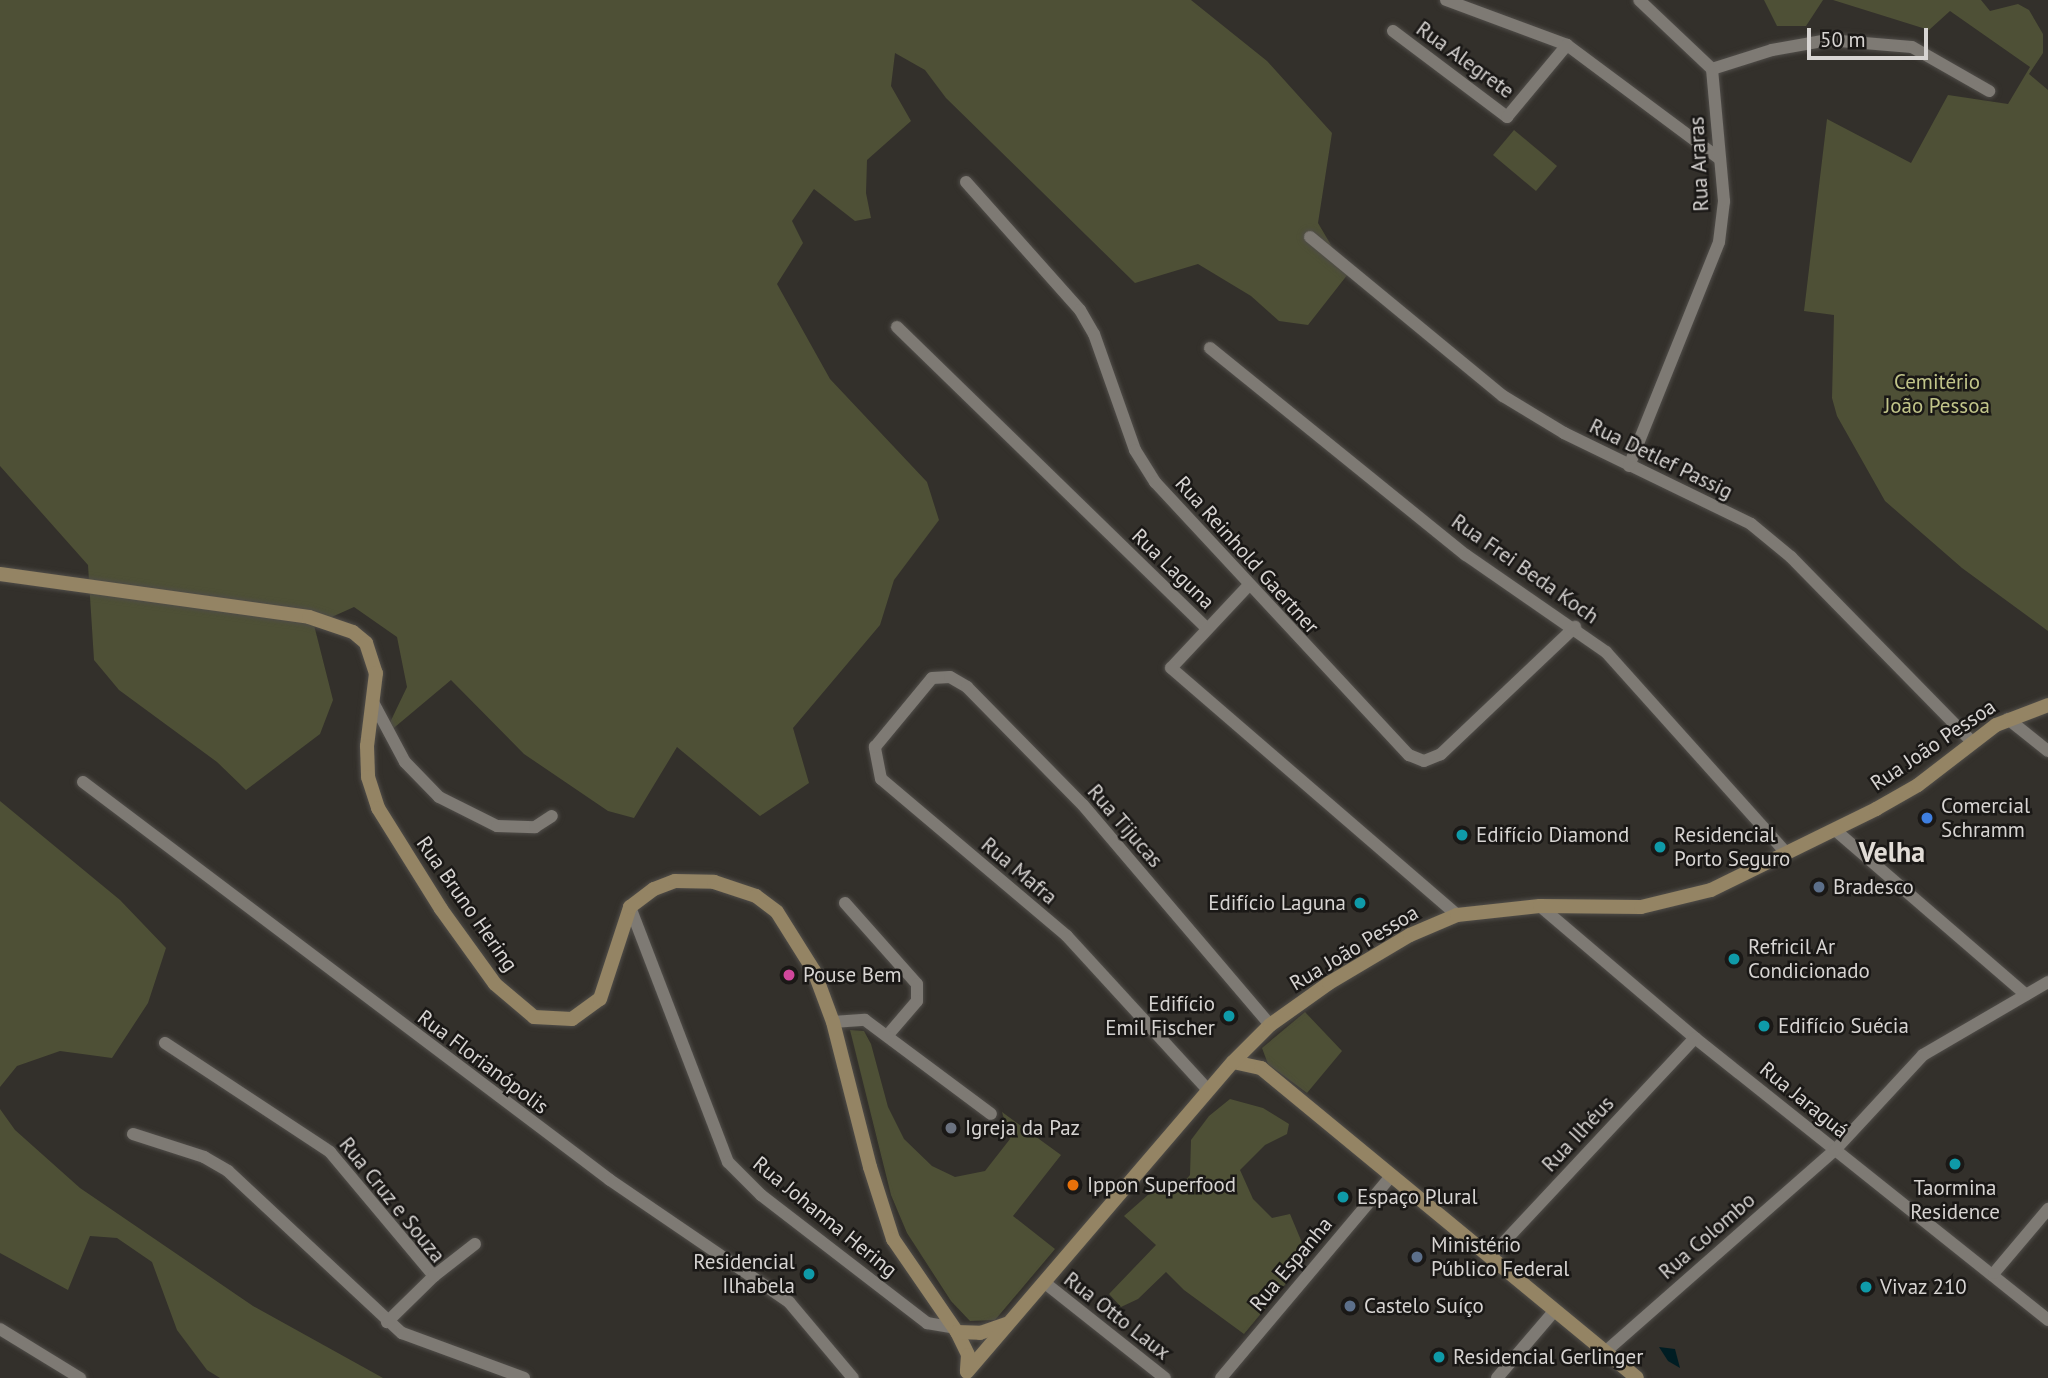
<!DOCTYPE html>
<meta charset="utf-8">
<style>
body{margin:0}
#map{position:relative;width:2048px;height:1378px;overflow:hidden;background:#33302b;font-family:"PT Sans",sans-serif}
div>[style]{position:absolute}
.green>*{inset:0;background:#4e5036}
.water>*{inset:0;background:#001d23}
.roads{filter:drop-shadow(0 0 2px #504d49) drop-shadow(0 0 2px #504d49)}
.street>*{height:12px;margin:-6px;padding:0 6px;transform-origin:6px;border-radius:6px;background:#7e7a74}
.secondary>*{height:14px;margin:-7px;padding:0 7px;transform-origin:7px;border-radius:7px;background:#948464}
.dots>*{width:19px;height:19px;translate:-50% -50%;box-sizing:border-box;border:4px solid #1a1816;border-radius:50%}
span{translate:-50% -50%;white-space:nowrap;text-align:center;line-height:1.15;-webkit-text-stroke:5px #1a1816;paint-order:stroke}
.street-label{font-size:21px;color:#d7d4d2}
.park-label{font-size:21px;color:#c2c58a}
.poi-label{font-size:21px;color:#d7d4d2}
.left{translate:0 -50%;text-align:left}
.right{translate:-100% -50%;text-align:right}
.district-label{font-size:28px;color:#e1dcd6;font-weight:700}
.scale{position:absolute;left:1807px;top:28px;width:121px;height:32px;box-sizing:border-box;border:4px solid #d7d4d2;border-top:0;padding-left:9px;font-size:21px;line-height:24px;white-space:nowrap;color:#d7d4d2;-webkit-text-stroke:5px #1a1816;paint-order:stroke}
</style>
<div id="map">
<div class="green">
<div style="clip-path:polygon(0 0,1191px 0,1267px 61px,1332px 133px,1318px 223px,1348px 274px,1308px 325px,1279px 321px,1251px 296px,1198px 264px,1135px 283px,946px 98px,925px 70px,895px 53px,891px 86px,911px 121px,867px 160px,866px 193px,871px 218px,855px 221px,814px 189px,792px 221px,803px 243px,777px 284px,830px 379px,927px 482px,939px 520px,894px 580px,880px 625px,793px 728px,809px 783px,760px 816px,677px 747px,634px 818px,608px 811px,524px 754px,451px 680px,383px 737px,407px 687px,397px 637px,354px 607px,314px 625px,333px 700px,320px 734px,246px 790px,217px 762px,119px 690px,94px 660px,88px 565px,0 466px)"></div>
<div style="clip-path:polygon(1764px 0,1823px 0,1806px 26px,1777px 26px)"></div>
<div style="clip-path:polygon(1833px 0,1981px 0,1990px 11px,2018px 4px,2029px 10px,2043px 34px,2043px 53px,2029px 74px,2048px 90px,2048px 631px,1962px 568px,1885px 501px,1837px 416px,1832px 398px,1834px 315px,1804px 311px,1827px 119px,1911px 163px,1948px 95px,2008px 104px,2030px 67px,1950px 11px,1929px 30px)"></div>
<div style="clip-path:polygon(1514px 130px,1557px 166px,1536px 191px,1493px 155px)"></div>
<div style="clip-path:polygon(0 801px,120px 900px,166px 948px,148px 1003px,112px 1058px,60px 1051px,17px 1066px,0 1087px)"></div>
<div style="clip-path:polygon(1305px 1012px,1342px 1051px,1307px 1093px,1268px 1064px,1262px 1048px)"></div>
<div style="clip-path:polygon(850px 1030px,864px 1031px,871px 1044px,888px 1107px,904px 1139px,932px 1166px,955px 1177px,985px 1171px,1010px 1139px,1002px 1112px,1061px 1155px,1013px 1216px,1055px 1249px,995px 1320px,970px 1321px,951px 1301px,907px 1233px,891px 1195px)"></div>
<div style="clip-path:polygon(1230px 1099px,1263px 1108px,1289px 1124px,1287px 1134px,1265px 1145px,1240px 1170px,1253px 1199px,1272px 1218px,1290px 1214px,1308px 1257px,1244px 1334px,1184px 1290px,1166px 1272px,1138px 1299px,1121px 1307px,1109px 1294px,1156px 1245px,1124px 1216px,1157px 1187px,1165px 1184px,1178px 1189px,1190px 1175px,1191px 1140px,1209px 1116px)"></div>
<div style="clip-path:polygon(0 1109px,15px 1130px,80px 1188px,253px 1306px,383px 1378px,220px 1378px,207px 1370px,177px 1330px,152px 1262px,117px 1238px,90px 1236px,68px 1290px,0 1253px)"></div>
</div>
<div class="water">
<div style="clip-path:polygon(1659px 1347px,1675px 1349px,1680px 1368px,1668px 1361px)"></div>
</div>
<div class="roads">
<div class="street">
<div style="left:1446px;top:0;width:129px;rotate:20.4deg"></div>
<div style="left:1567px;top:45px;width:191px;rotate:36.7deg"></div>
<div style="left:1393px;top:31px;width:143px;rotate:37deg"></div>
<div style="left:1507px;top:117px;width:94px;rotate:-50.2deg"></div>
<div style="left:1712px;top:69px;width:63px;rotate:-17.6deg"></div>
<div style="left:1772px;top:50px;width:57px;rotate:-10.1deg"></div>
<div style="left:1828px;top:40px;width:84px;rotate:4.8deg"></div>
<div style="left:1912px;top:47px;width:89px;rotate:29.7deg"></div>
<div style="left:966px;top:182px;width:171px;rotate:48.3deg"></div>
<div style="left:1080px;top:310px;width:28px;rotate:60deg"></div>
<div style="left:1094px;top:334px;width:123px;rotate:70.5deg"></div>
<div style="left:1135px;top:450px;width:38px;rotate:58deg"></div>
<div style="left:1155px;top:482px;width:373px;rotate:47.1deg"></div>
<div style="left:1409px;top:755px;width:16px;rotate:22deg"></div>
<div style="left:1424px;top:761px;width:18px;rotate:-22deg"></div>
<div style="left:1441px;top:754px;width:185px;rotate:-43.5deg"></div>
<div style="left:1310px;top:237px;width:250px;rotate:39.5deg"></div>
<div style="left:1503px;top:396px;width:71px;rotate:31.2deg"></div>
<div style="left:1564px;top:433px;width:208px;rotate:25.9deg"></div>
<div style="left:1751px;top:524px;width:52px;rotate:39.5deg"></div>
<div style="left:1791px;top:557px;width:257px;rotate:45.6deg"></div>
<div style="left:897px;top:327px;width:430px;rotate:44.2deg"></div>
<div style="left:1210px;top:348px;width:329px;rotate:39deg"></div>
<div style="left:1466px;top:555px;width:170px;rotate:34.7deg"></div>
<div style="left:1606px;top:652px;width:271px;rotate:48.1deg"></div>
<div style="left:1629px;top:466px;width:241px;rotate:-68.1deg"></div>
<div style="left:1719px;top:242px;width:41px;rotate:-83deg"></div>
<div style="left:1724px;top:201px;width:133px;rotate:-95.2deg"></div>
<div style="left:1712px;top:69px;width:100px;rotate:-136.6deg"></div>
<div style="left:1248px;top:586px;width:112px;rotate:133.2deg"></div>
<div style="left:1171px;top:668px;width:378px;rotate:40.8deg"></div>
<div style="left:374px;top:704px;width:66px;rotate:61.9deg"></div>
<div style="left:405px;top:762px;width:49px;rotate:45.8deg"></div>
<div style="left:439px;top:797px;width:65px;rotate:26.6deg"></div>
<div style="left:497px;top:826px;width:38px;rotate:2deg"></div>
<div style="left:535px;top:827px;width:20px;rotate:-33deg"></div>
<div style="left:2008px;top:719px;width:51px;rotate:38.7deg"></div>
<div style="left:83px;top:782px;width:660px;rotate:37.06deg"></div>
<div style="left:610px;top:1180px;width:217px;rotate:34.3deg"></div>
<div style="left:789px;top:1302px;width:99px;rotate:49.9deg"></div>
<div style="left:1835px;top:830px;width:252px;rotate:40.8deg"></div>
<div style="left:845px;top:903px;width:108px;rotate:48.4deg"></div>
<div style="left:917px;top:984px;width:17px;rotate:90deg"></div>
<div style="left:917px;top:1001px;width:45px;rotate:130.5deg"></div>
<div style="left:1540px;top:906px;width:204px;rotate:40.4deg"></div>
<div style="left:1695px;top:1038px;width:452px;rotate:38.6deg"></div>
<div style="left:630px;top:907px;width:273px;rotate:69deg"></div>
<div style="left:728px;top:1162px;width:47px;rotate:45deg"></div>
<div style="left:761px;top:1195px;width:210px;rotate:37.6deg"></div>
<div style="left:927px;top:1323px;width:27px;rotate:10deg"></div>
<div style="left:833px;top:1022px;width:32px;rotate:-4deg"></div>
<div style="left:865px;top:1020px;width:157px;rotate:36.7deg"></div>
<div style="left:165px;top:1043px;width:198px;rotate:33.4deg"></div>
<div style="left:330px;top:1152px;width:162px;rotate:50deg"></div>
<div style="left:434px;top:1276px;width:66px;rotate:135.6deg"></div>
<div style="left:1208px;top:1090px;width:209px;rotate:-132.5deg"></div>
<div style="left:1067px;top:936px;width:243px;rotate:-139.8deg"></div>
<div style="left:881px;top:779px;width:33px;rotate:-101deg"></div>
<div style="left:875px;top:747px;width:89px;rotate:-50.4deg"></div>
<div style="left:932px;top:678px;width:18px;rotate:-3deg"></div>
<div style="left:950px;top:677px;width:20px;rotate:30deg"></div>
<div style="left:967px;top:687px;width:165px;rotate:45.5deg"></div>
<div style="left:1083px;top:805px;width:289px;rotate:49.6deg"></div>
<div style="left:133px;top:1134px;width:75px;rotate:17.9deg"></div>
<div style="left:204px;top:1157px;width:28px;rotate:30deg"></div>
<div style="left:228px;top:1171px;width:238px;rotate:43deg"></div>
<div style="left:402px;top:1333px;width:130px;rotate:20.2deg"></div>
<div style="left:1490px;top:1257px;width:300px;rotate:-46.9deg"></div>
<div style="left:1994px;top:1273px;width:84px;rotate:-49.8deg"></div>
<div style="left:434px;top:1276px;width:52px;rotate:-38deg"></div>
<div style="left:1045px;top:1283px;width:153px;rotate:38.4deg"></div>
<div style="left:0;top:1329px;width:94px;rotate:31.5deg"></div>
<div style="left:1605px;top:1352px;width:306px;rotate:-41.3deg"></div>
<div style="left:1835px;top:1150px;width:129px;rotate:-47.2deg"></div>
<div style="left:1923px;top:1055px;width:145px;rotate:-30.3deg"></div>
<div style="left:1221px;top:1378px;width:264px;rotate:-49.9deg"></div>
<div style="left:1497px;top:1378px;width:89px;rotate:-49.5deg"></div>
</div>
<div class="secondary">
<div style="left:0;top:574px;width:312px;rotate:7.9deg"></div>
<div style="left:309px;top:617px;width:46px;rotate:18.8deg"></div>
<div style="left:353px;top:632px;width:17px;rotate:40deg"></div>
<div style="left:366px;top:643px;width:32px;rotate:72deg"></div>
<div style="left:376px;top:673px;width:74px;rotate:97deg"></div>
<div style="left:367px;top:746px;width:31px;rotate:88deg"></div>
<div style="left:368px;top:777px;width:33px;rotate:72deg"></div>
<div style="left:378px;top:808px;width:119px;rotate:58deg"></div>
<div style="left:441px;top:909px;width:92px;rotate:54.2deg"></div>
<div style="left:495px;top:984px;width:51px;rotate:40.2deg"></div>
<div style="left:534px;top:1017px;width:38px;rotate:3deg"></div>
<div style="left:572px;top:1019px;width:34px;rotate:-36deg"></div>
<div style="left:600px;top:999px;width:97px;rotate:-71.9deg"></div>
<div style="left:630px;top:907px;width:30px;rotate:-37deg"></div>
<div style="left:654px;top:889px;width:22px;rotate:-21deg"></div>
<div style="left:675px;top:881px;width:39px;rotate:1deg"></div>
<div style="left:714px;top:882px;width:44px;rotate:18.4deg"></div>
<div style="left:756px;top:896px;width:26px;rotate:37deg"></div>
<div style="left:777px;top:912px;width:70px;rotate:57.9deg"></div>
<div style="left:814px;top:971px;width:54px;rotate:69.6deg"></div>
<div style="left:833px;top:1022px;width:150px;rotate:75.7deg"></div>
<div style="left:870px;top:1167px;width:76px;rotate:72.3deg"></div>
<div style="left:893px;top:1239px;width:113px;rotate:55.5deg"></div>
<div style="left:957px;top:1332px;width:25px;rotate:64deg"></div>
<div style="left:968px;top:1355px;width:16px;rotate:94deg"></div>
<div style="left:1233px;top:1062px;width:29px;rotate:12deg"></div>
<div style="left:1261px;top:1068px;width:487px;rotate:39.5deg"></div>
<div style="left:957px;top:1332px;width:23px;rotate:2deg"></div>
<div style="left:980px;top:1333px;width:28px;rotate:-19deg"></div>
<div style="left:967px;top:1372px;width:408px;rotate:-49.4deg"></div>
<div style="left:1233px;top:1062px;width:52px;rotate:-45deg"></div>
<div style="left:1270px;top:1025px;width:72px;rotate:-35.4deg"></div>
<div style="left:1329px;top:983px;width:94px;rotate:-30.7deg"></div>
<div style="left:1410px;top:935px;width:51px;rotate:-23.1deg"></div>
<div style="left:1457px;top:915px;width:83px;rotate:-6.2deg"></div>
<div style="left:1540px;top:906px;width:101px;rotate:0.6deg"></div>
<div style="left:1641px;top:907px;width:72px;rotate:-13.7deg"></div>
<div style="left:1711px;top:890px;width:184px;rotate:-26.1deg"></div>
<div style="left:1876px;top:809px;width:48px;rotate:-29.7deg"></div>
<div style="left:1918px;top:785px;width:98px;rotate:-37.6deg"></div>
<div style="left:1996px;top:725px;width:56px;rotate:-21deg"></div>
</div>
</div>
<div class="dots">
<div style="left:1927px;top:818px;background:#3f7fe0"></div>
<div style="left:1462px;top:835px;background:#0f9aa8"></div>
<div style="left:1660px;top:847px;background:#0f9aa8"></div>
<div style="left:1819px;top:887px;background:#5c6f8a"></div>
<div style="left:1360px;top:903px;background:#0f9aa8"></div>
<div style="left:1734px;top:959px;background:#0f9aa8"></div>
<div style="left:789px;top:975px;background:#d1479c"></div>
<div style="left:1229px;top:1016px;background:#0f9aa8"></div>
<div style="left:1764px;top:1026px;background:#0f9aa8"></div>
<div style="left:951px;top:1128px;background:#6b7280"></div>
<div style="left:1955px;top:1164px;background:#0f9aa8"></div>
<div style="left:1073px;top:1185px;background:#e8710a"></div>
<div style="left:1343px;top:1197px;background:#0f9aa8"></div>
<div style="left:1417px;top:1257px;background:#5c6f8a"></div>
<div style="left:809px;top:1274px;background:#0f9aa8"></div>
<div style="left:1866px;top:1287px;background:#0f9aa8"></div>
<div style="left:1350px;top:1306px;background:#5c6f8a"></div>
<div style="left:1439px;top:1357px;background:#0f9aa8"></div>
</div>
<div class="street-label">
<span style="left:1465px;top:60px;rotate:36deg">Rua Alegrete</span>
<span style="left:1699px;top:164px;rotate:-93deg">Rua Araras</span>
<span style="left:1661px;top:459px;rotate:26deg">Rua Detlef Passig</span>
<span style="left:1247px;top:555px;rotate:48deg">Rua Reinhold Gaertner</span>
<span style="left:1173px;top:569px;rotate:44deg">Rua Laguna</span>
<span style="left:1525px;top:569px;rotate:35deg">Rua Frei Beda Koch</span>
<span style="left:1933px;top:745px;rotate:-34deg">Rua João Pessoa</span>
<span style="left:1125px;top:826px;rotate:49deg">Rua Tijucas</span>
<span style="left:1019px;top:871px;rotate:40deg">Rua Mafra</span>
<span style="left:467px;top:904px;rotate:55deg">Rua Bruno Hering</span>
<span style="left:1354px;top:948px;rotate:-31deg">Rua João Pessoa</span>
<span style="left:483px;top:1062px;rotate:37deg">Rua Florianópolis</span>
<span style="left:1804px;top:1100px;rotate:39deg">Rua Jaraguá</span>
<span style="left:1578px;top:1134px;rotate:-47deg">Rua Ilhéus</span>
<span style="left:392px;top:1200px;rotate:51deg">Rua Cruz e Souza</span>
<span style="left:825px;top:1217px;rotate:39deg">Rua Johanna Hering</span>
<span style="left:1707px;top:1236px;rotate:-41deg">Rua Colombo</span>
<span style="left:1291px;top:1264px;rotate:-50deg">Rua Espanha</span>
<span style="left:1117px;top:1316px;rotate:38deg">Rua Otto Laux</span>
</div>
<div class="park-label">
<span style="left:1937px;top:394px">Cemitério<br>João Pessoa</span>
</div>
<div class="poi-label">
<span class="left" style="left:1941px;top:818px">Comercial<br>Schramm</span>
<span class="left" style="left:1476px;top:835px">Edifício Diamond</span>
<span class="left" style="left:1674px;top:847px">Residencial<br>Porto Seguro</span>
<span class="left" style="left:1833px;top:887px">Bradesco</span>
<span class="right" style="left:1346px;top:903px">Edifício Laguna</span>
<span class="left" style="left:1748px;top:959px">Refricil Ar<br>Condicionado</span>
<span class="left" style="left:803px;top:975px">Pouse Bem</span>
<span class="right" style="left:1215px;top:1016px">Edifício<br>Emil Fischer</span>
<span class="left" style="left:1778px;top:1026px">Edifício Suécia</span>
<span class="left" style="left:965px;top:1128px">Igreja da Paz</span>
<span class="left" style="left:1087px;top:1185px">Ippon Superfood</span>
<span style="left:1955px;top:1200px">Taormina<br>Residence</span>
<span class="left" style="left:1357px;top:1197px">Espaço Plural</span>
<span class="left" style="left:1431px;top:1257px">Ministério<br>Público Federal</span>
<span class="right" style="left:795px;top:1274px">Residencial<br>Ilhabela</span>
<span class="left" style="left:1880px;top:1287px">Vivaz 210</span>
<span class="left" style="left:1364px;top:1306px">Castelo Suíço</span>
<span class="left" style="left:1453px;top:1357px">Residencial Gerlinger</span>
</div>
<div class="district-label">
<span style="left:1892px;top:852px">Velha</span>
</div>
<div class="scale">50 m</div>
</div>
